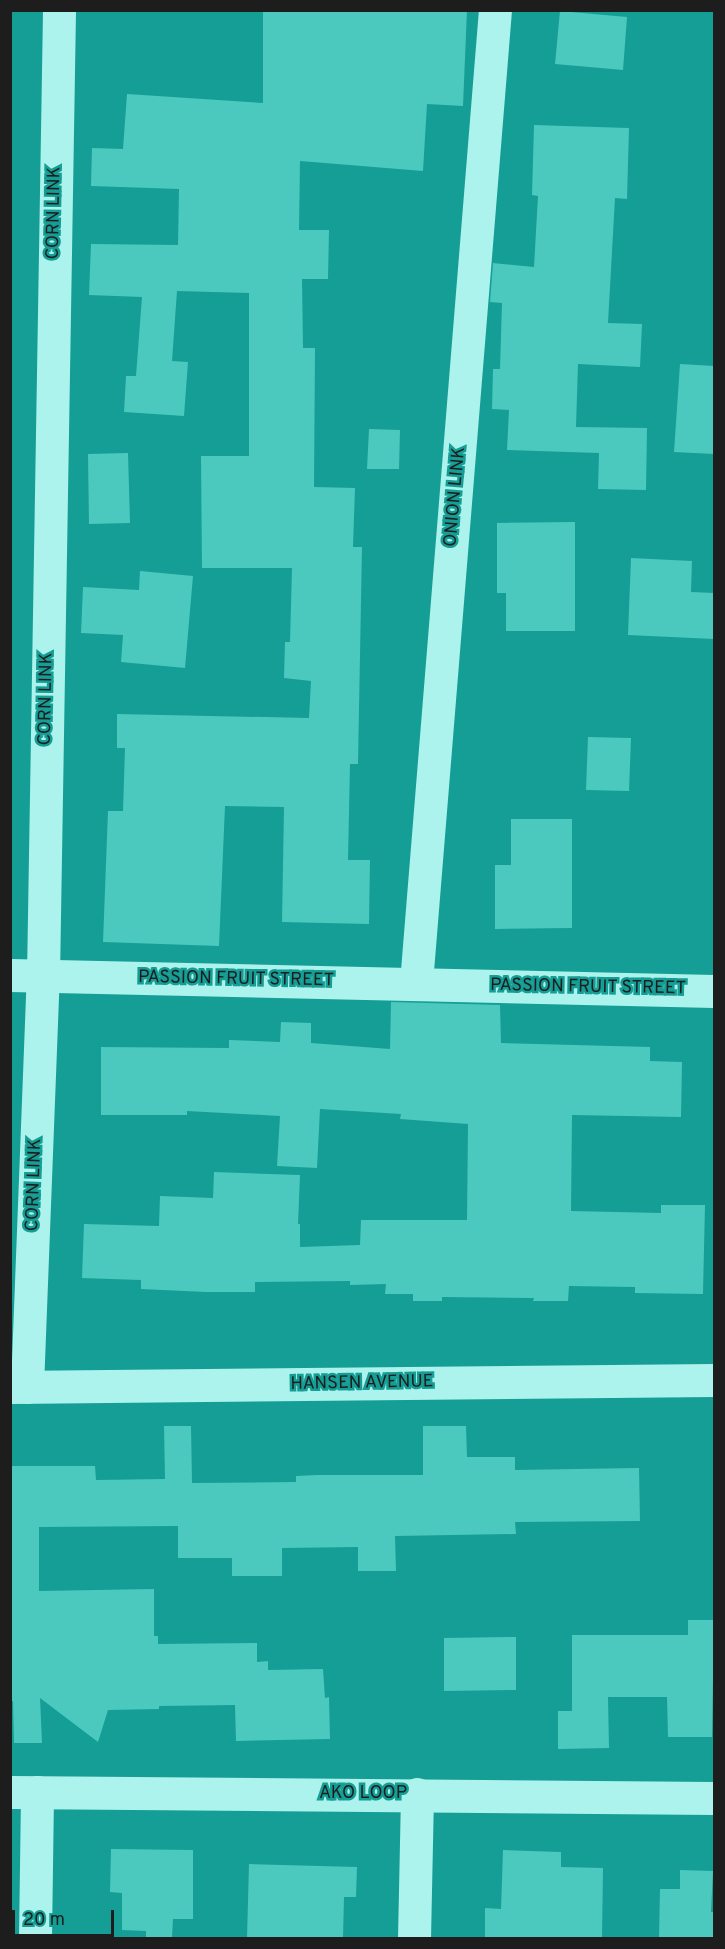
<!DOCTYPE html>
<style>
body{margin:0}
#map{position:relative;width:725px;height:1949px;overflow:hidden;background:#159e95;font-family:Overpass,sans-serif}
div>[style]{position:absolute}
.building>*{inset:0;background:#4bc9be}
.street>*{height:33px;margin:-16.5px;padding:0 16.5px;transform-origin:16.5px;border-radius:16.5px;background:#adf3ed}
span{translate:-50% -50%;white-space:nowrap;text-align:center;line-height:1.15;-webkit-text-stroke:5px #159e95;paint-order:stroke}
.street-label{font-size:18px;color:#1d1d1d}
.frame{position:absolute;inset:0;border:12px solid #1d1d1d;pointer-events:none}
.scale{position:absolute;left:12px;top:1910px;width:102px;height:27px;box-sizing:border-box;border:3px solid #1d1d1d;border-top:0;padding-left:8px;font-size:18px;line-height:21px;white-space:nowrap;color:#1d1d1d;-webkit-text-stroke:4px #159e95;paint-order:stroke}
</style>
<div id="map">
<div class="building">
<div style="clip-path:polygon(263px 10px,467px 10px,463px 106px,427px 104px,423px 171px,300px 161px,299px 230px,329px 230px,328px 279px,302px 279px,303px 348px,315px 348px,314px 487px,355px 488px,353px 547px,362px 547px,358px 764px,350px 764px,348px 860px,370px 860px,369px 924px,282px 922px,284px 807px,225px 806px,219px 946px,103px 942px,108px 811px,123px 811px,125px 748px,117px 748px,117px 714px,309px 718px,311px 681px,284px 678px,285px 642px,290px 642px,292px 568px,202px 568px,201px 456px,249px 456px,249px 293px,177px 291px,172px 361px,188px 362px,184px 416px,124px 412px,126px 376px,136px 376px,142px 297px,89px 295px,91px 244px,178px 245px,179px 189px,91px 186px,92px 148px,123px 149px,127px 94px,263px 103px)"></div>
<div style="clip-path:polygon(560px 11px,627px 17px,623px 70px,555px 64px)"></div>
<div style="clip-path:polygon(534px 125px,629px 128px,627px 199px,615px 198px,608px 323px,642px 324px,640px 367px,578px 364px,576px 427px,647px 428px,646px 490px,598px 489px,599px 453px,507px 450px,509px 410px,492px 409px,493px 369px,500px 369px,502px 303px,490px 302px,493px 263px,534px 267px,538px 196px,532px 195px)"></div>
<div style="clip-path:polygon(680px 364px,714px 366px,714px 454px,674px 452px)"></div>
<div style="clip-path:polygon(369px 429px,400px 430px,399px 469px,367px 469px)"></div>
<div style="clip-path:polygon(128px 453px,130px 523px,89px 524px,88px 454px)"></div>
<div style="clip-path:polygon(575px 522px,575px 631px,506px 631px,506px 593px,497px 593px,497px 523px)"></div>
<div style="clip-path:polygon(631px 558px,692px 561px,691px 592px,714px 593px,714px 639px,628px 635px)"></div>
<div style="clip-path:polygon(140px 571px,193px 576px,185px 668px,121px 662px,123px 635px,81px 633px,83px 587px,139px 590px)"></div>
<div style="clip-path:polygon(588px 737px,631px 738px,629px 791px,586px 790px)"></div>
<div style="clip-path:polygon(511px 819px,572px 819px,572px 928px,495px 929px,495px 865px,511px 865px)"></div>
<div style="clip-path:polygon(391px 1002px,500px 1005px,501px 1043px,650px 1047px,650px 1061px,682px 1062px,681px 1117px,572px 1115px,571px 1211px,661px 1213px,661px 1205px,705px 1205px,703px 1294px,635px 1293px,635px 1287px,569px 1286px,568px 1301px,533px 1301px,534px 1298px,442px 1297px,442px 1301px,413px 1301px,413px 1294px,385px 1294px,386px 1284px,350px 1285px,350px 1281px,255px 1282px,255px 1292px,206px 1292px,141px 1289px,141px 1280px,82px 1278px,84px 1224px,159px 1226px,160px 1196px,213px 1198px,214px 1172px,300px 1175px,298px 1224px,300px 1224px,300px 1247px,360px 1245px,361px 1220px,467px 1220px,468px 1124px,400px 1119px,401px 1114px,320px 1109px,317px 1168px,277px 1166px,280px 1116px,187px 1111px,187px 1115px,101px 1115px,101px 1047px,229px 1048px,229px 1040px,280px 1042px,281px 1022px,311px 1023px,311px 1043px,390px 1049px)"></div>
<div style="clip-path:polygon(164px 1426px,191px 1426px,192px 1483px,296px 1482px,296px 1476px,317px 1475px,423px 1475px,423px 1426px,466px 1426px,467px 1457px,515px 1457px,515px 1470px,639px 1468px,640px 1521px,515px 1522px,516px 1534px,395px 1536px,396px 1571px,358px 1571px,358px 1547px,282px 1548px,282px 1576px,232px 1576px,232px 1558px,178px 1558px,178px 1526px,39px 1527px,39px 1591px,154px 1589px,154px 1636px,158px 1636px,158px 1644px,257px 1643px,257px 1662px,268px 1661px,268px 1670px,323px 1669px,325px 1698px,329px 1697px,330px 1739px,236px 1741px,235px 1705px,159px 1706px,159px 1709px,108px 1710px,98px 1742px,40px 1698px,42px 1743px,14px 1743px,13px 1701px,10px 1701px,10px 1466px,95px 1466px,96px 1480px,165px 1479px)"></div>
<div style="clip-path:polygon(688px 1620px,714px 1620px,712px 1737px,668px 1737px,667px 1697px,608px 1697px,609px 1748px,558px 1749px,558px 1711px,572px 1711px,572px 1635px,688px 1635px)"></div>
<div style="clip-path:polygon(516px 1637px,516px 1690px,444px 1691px,444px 1638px)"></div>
<div style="clip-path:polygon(111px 1849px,193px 1850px,193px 1919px,173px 1919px,172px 1938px,146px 1938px,146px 1931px,122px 1930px,122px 1893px,110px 1892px)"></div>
<div style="clip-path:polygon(503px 1850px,561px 1852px,561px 1867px,603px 1868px,602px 1938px,485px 1938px,485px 1908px,501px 1909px)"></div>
<div style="clip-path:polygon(249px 1864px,357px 1867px,356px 1897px,344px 1897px,343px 1938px,247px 1938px)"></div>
<div style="clip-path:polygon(680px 1870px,713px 1871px,711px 1912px,714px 1912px,714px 1938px,659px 1938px,660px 1889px,680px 1889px)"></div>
</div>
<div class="street">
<div style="left:10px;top:975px;width:704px;rotate:1.3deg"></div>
<div style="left:416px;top:983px;width:976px;rotate:-85.36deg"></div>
<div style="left:10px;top:1387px;width:704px;rotate:-0.57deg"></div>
<div style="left:27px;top:1387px;width:411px;rotate:-87.8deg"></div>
<div style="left:43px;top:976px;width:966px;rotate:-89.05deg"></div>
<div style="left:10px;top:1792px;width:704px;rotate:0.49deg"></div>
<div style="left:35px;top:1938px;width:146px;rotate:-89.2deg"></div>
<div style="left:414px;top:1938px;width:144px;rotate:-88.8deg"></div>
</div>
<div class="street-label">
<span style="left:55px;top:213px;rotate:-89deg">CORN LINK</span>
<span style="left:456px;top:497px;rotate:-85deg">ONION LINK</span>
<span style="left:47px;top:699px;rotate:-89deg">CORN LINK</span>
<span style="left:236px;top:980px;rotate:1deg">PASSION FRUIT STREET</span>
<span style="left:588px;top:988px;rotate:1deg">PASSION FRUIT STREET</span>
<span style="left:35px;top:1185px;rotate:-88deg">CORN LINK</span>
<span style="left:362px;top:1384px;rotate:-1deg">HANSEN AVENUE</span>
<span style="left:363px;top:1794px">AKO LOOP</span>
</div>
<div class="frame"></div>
<div class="scale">20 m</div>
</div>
